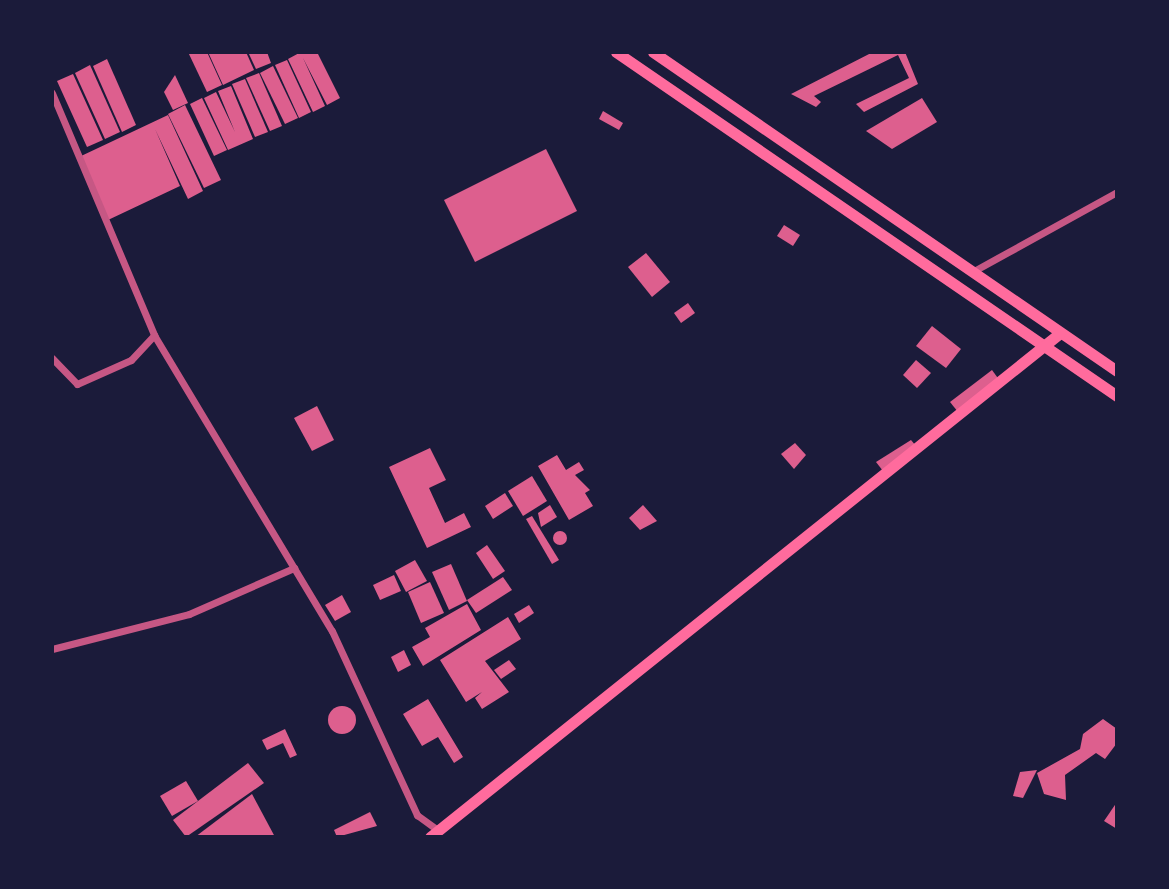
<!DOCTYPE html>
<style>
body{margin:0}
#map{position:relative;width:1169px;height:889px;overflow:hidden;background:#1b1b3a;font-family:Manrope,sans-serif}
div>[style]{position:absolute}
.building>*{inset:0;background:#dd5f8e}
.round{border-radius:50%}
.minor>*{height:7px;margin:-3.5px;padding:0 3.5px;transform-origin:3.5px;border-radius:3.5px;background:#c65784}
.trunk>*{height:11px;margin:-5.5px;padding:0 5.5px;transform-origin:5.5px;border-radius:5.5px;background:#ff6b9d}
span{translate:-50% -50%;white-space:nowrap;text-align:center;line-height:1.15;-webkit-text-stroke:7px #1b1b3a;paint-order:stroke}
.frame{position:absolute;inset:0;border:54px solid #1b1b3a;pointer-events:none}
</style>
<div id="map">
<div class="building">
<div style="clip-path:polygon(188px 52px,207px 52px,222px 85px,207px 92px)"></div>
<div style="clip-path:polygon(208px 52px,246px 52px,254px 70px,223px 85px)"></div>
<div style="clip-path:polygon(248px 52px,267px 52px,271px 63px,256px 69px)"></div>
<div style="clip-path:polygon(301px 52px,317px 52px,340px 98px,327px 105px,303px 58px,325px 106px,313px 112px,288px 59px)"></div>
<div style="clip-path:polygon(873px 52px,905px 52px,918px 84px,864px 112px,856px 104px,909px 78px,898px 55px,814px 96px,821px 102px,816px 107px,791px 94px)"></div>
<div style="clip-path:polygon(107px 59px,136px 125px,122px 132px,93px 66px)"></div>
<div style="clip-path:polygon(287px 60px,311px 112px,299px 118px,275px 65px)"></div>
<div style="clip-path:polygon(90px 65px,120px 132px,105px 139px,75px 73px)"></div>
<div style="clip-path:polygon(273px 66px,298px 118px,285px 124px,260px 73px)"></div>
<div style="clip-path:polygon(259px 73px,282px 126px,270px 131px,246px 78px)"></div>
<div style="clip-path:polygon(73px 74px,103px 140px,87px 147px,57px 81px)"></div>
<div style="clip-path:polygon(175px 75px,188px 103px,173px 110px,164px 92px)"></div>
<div style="clip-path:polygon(245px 79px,268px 132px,255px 137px,232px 84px)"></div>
<div style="clip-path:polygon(231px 86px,253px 139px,228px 150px,204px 98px,216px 92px,235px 132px,218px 91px)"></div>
<div style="clip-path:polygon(202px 98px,227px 150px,214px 156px,190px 104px)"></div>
<div style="clip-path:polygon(922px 98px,937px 122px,892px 149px,866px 131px)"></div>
<div style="clip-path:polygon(185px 105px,221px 180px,204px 188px,168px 114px)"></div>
<div style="clip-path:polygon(603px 111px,623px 123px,619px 130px,599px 119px)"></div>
<div style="clip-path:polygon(168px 115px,203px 191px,188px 199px,155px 129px,180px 186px,108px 220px,79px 157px)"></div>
<div style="clip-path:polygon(546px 149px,577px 211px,475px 262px,444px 200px)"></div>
<div style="clip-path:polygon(784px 225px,800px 235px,793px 246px,777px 236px)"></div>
<div style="clip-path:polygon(646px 253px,670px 282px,652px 297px,628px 267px)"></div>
<div style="clip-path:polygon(688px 303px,695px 313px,681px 323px,674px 313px)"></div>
<div style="clip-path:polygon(932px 326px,961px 349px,946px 368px,916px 346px)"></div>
<div style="clip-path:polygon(916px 360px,931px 373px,917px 388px,903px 375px)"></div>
<div style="clip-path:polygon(992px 370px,1000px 381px,958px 412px,950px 402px)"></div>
<div style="clip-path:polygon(317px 406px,334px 440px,312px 451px,294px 418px)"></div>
<div style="clip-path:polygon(911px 440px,916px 446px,883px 471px,876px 462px)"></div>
<div style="clip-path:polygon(795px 443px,806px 455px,794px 469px,781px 454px)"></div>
<div style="clip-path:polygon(430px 448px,446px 480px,429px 488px,445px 523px,464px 513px,471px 527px,427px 548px,389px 467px)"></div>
<div style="clip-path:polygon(557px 455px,566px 470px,579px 462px,584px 470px,575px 475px,590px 490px,585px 493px,593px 506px,569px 520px,538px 466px)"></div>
<div style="clip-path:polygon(532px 476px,547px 501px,523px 516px,508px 491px)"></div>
<div style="clip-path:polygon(505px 493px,513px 506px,493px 519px,485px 506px)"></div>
<div style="clip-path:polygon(550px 505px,557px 517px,541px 527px,538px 513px)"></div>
<div style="clip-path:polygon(643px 505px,657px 521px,640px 530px,629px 518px)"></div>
<div style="clip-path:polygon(532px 516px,559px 560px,552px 564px,526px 519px)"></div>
<div class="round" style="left:553px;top:531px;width:14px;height:14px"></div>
<div style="clip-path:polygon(487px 545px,505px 571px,493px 579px,476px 553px)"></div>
<div style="clip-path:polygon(415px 560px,427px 581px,406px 592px,395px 571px)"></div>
<div style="clip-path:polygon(451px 564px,467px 601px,449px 610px,432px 572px)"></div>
<div style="clip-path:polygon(394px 575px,401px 591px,380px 600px,373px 585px)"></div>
<div style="clip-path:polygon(503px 577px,512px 590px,476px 613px,467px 600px)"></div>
<div style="clip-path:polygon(430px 582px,444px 613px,421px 623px,408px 592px)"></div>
<div style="clip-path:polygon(342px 595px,351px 612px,335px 621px,325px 605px)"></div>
<div style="clip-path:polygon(467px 604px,481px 630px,423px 666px,412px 647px,430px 637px,425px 628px)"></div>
<div style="clip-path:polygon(529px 605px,534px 613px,519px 623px,514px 614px)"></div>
<div style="clip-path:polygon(508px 617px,521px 639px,485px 661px,509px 692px,482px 709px,475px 698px,482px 692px,466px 702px,440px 660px)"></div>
<div style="clip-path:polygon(404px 650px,411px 665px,398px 672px,391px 657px)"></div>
<div style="clip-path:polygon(509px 660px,516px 669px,501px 679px,494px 670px)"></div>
<div style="clip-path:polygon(428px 699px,463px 757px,454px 763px,438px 737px,422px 746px,403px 714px)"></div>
<div class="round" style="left:328px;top:706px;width:28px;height:28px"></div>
<div style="clip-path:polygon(1103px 719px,1117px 729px,1117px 743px,1105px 759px,1096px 753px,1065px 775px,1066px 800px,1044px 794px,1037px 773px,1080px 749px,1083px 734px)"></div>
<div style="clip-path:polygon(285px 729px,297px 755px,290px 758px,283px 743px,267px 750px,262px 740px)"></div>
<div style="clip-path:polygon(248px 763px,264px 783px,186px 837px,173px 820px)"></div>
<div style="clip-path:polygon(1037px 770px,1023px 798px,1013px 796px,1020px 772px)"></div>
<div style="clip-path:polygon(186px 781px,198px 801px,172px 816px,160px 796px)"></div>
<div style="clip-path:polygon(252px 794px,275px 837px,195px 837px)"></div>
<div style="clip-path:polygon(1117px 802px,1117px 829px,1104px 821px)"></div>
<div style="clip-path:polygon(370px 812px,377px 826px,337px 837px,334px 830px)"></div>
</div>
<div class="minor">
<div style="left:52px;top:93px;width:263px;rotate:67.1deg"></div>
<div style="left:154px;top:335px;width:345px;rotate:59deg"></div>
<div style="left:332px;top:631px;width:203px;rotate:65.2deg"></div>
<div style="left:417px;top:815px;width:27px;rotate:36deg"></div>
<div style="left:972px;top:272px;width:166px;rotate:-28.9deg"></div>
<div style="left:52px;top:358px;width:36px;rotate:46deg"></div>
<div style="left:77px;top:384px;width:59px;rotate:-24deg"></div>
<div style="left:131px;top:360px;width:34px;rotate:-47deg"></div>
<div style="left:52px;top:649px;width:141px;rotate:-14.3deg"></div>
<div style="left:189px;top:614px;width:115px;rotate:-23.7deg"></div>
</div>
<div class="trunk">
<div style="left:616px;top:52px;width:608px;rotate:34.47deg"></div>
<div style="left:653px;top:52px;width:563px;rotate:34.51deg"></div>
<div style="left:430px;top:837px;width:807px;rotate:-38.66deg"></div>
</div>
<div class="frame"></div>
</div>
